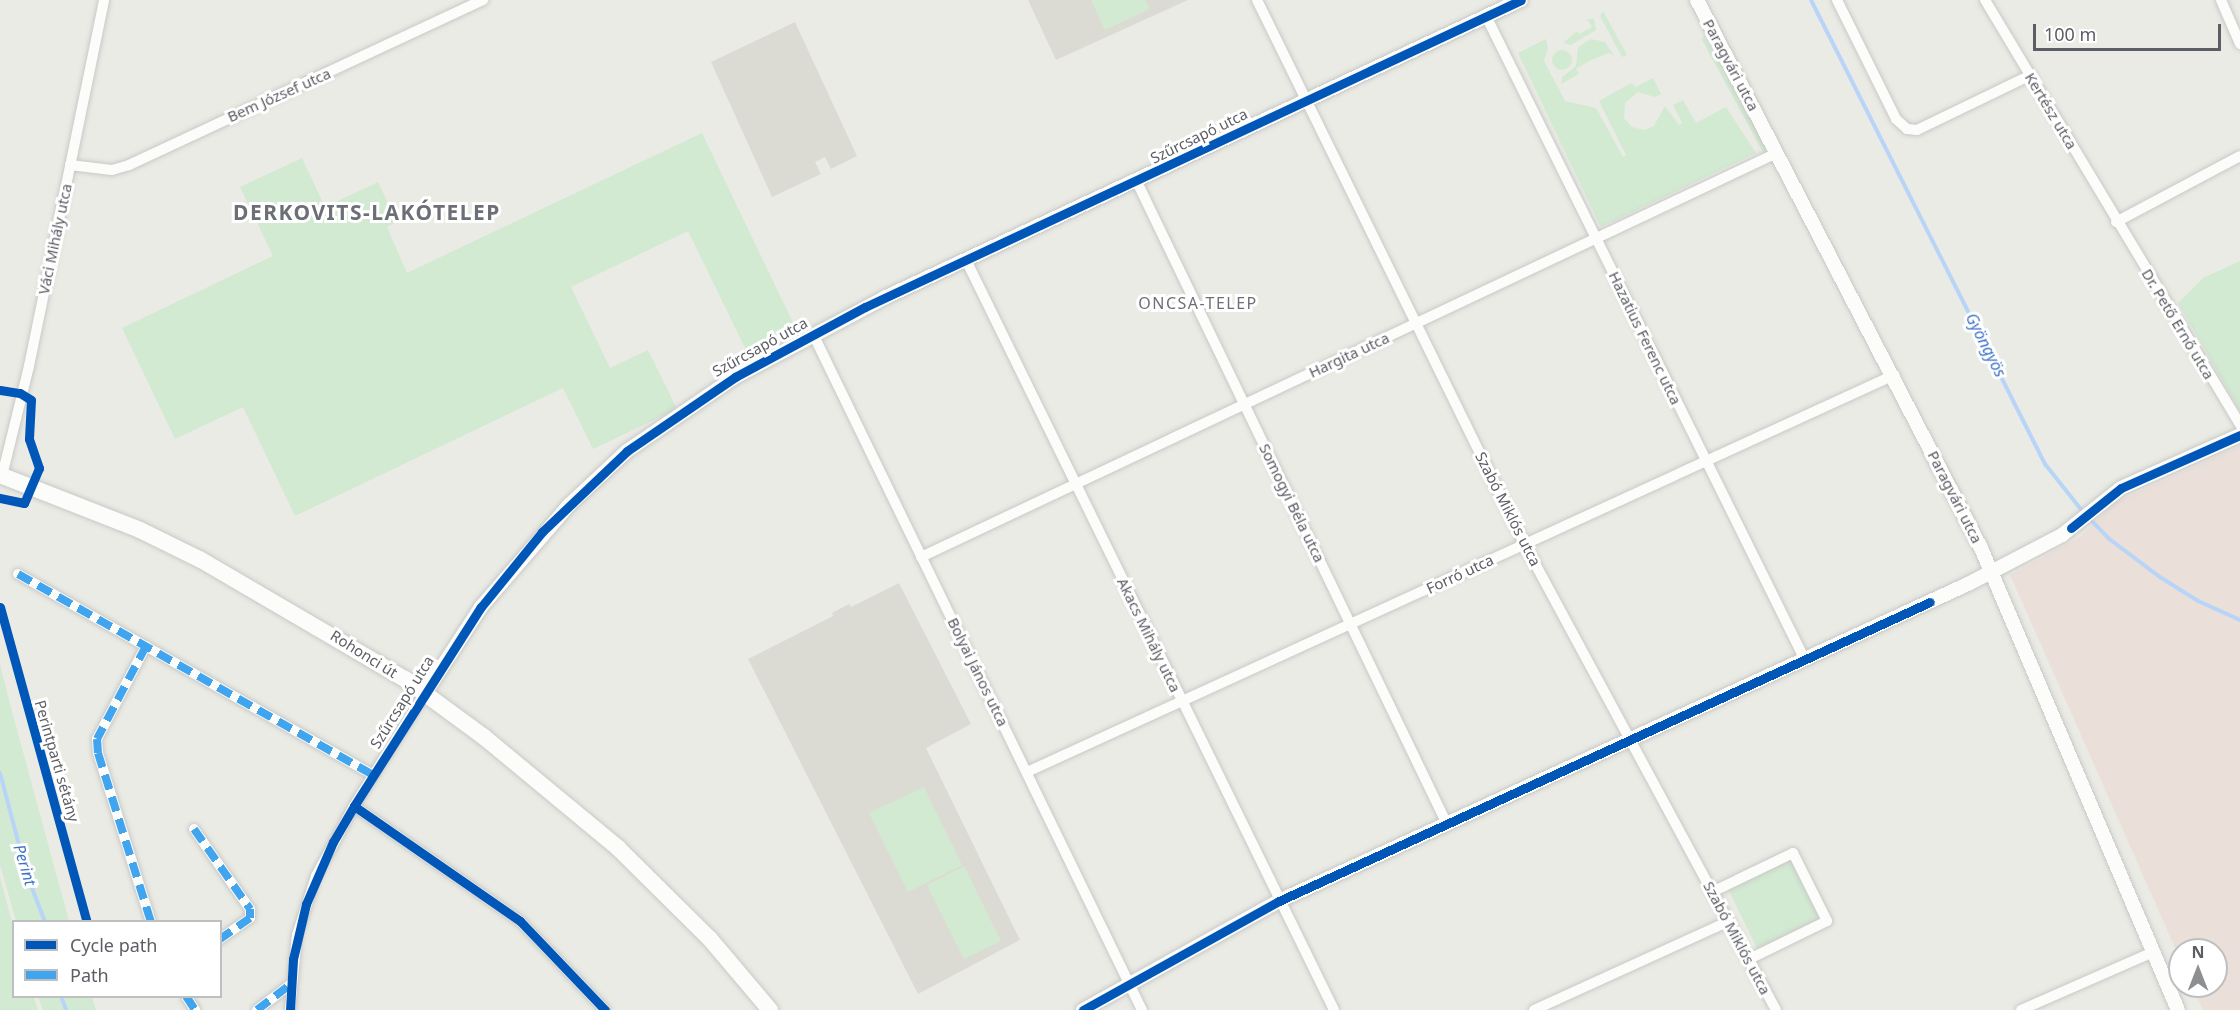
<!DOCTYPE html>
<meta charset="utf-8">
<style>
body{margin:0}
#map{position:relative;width:2240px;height:1010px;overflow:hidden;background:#ebebe5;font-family:"Noto Sans",sans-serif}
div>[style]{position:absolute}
.education>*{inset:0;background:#dcdbd3}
.medical>*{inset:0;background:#ebdfda}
.green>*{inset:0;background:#d2e9d2}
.round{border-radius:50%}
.stream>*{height:4px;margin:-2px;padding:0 2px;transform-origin:2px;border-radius:2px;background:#b8d5f7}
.roads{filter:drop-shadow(0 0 2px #c8c9c7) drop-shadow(0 0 2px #c8c9c7)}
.minor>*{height:10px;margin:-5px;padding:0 5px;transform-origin:5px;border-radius:5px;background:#fcfcfb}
.tertiary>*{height:14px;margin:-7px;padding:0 7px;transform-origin:7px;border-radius:7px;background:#fcfcfb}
.secondary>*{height:16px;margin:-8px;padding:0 8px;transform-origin:8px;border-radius:8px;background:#fcfcfb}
.quiet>*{height:8px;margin-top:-4px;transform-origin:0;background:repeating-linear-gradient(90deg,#40a5ee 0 15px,transparent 0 23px)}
.cycleway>*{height:9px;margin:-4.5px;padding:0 4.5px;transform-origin:4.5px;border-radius:4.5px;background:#0057b8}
span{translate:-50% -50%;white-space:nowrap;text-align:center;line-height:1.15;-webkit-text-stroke:6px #fff;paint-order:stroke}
.street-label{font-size:15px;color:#5b5e64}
.neighbourhood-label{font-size:16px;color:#6c7076;letter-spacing:1.5px}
.water-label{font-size:16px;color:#3e72c8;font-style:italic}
.district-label{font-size:21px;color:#6c7076;font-weight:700;letter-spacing:1.5px}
.legend{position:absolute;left:12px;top:920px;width:210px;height:78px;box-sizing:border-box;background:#fff;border:2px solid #bdbfc1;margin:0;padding:8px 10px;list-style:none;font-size:18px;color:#5b5e64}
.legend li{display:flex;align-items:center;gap:12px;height:30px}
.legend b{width:30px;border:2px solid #bdbfc1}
.north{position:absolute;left:2168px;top:938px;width:60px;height:60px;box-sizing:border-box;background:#fff;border:2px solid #bdbfc1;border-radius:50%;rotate:0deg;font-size:16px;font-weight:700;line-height:24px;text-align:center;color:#5b5e64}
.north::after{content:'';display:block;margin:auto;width:21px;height:27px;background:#8d8f91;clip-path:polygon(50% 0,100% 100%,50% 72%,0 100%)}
.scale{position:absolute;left:2033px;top:24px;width:188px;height:27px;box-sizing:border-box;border:3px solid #5b5e64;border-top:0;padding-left:8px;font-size:18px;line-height:21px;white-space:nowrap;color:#5b5e64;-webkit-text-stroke:4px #fff;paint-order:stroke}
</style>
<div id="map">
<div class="education">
<div style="clip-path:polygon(1028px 0,1188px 0,1056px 60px)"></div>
<div style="clip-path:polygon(795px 22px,857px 156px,831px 169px,825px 157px,815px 162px,821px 174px,772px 197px,711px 62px)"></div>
<div style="clip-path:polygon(899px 583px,971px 724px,926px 748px,1020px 940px,918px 994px,748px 659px,833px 616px,832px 613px,849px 604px,851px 607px)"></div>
</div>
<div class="medical">
<div style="clip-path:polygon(2240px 446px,2240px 1010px,2203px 1010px,2192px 986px,2216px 986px,2216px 950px,2180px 950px,2180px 959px,2010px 575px,2080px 537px,2116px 502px)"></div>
</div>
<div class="green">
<div style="clip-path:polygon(1091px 0,1145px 0,1150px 9px,1105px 30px)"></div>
<div style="clip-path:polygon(1603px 11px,1627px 55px,1622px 57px,1600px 16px)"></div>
<div style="clip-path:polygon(1587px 19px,1594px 19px,1596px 30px,1571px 45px,1563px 43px,1577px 31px,1579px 34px,1592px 27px)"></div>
<div style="clip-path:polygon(1705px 36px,1765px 144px,1764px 154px,1701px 38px)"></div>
<div style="clip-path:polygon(1546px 39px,1548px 48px,1544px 61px,1565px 101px,1596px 108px,1623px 157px,1626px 155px,1599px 101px,1631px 83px,1636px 87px,1653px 78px,1661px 94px,1655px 97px,1638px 92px,1625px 103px,1624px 118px,1632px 127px,1644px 130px,1654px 126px,1665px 106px,1679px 125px,1682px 123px,1673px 105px,1683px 100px,1696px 123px,1726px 107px,1756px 153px,1601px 227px,1518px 53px)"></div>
<div style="clip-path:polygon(1591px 39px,1605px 42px,1615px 57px,1609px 53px,1591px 60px,1576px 69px,1579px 74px,1561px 84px,1562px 77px,1576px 66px,1578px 47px)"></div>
<div class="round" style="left:1552px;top:50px;width:20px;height:20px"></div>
<div style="clip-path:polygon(702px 133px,796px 329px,747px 352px,688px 231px,571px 287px,610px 368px,648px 350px,677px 409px,593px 449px,563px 388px,295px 516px,243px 407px,175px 439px,122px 328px,273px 256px,240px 187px,302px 158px,325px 207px,378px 182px,397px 222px,387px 227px,407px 273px)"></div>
<div style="clip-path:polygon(2240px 261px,2240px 411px,2178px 303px,2203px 278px)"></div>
<div style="clip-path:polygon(0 664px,10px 704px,69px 921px,16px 921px,0 865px)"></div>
<div style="clip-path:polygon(924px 787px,962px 865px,908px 892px,869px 813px)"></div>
<div style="clip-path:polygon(1792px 855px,1824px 919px,1759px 952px,1727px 887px)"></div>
<div style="clip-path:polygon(964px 866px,1001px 941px,964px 959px,927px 885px)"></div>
<div style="clip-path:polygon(0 877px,13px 926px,14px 996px,34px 997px,38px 1010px,0 1010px)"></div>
<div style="clip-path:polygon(38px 997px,92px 997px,96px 1010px,43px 1010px)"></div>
</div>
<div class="stream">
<div style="left:1811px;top:0;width:520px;rotate:63.24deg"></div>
<div style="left:2045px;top:464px;width:61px;rotate:51.6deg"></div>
<div style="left:2089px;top:518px;width:28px;rotate:46deg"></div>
<div style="left:2108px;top:538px;width:65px;rotate:36.9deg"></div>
<div style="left:2160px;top:577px;width:45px;rotate:32.3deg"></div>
<div style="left:2198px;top:601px;width:46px;rotate:24.3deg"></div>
<div style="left:0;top:773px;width:106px;rotate:75.2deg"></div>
<div style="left:27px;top:875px;width:50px;rotate:69deg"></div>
<div style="left:61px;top:996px;width:15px;rotate:70deg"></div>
</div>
<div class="roads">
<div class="minor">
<div style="left:1257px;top:0;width:607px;rotate:63.81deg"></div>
<div style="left:1525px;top:545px;width:528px;rotate:61.64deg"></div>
<div style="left:1837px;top:0;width:133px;rotate:63.6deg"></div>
<div style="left:1896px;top:119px;width:15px;rotate:42deg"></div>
<div style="left:1907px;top:129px;width:10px;rotate:6deg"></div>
<div style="left:1917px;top:130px;width:127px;rotate:-25.8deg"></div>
<div style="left:1985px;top:0;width:496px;rotate:59deg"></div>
<div style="left:2221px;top:0;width:48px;rotate:66.6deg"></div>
<div style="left:1486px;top:16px;width:719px;rotate:63.65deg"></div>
<div style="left:70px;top:165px;width:42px;rotate:6.8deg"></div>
<div style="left:112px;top:170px;width:18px;rotate:-16deg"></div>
<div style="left:129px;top:165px;width:391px;rotate:-25deg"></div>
<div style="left:1137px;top:182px;width:713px;rotate:64.23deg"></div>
<div style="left:2116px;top:222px;width:140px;rotate:-28deg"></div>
<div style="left:966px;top:260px;width:835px;rotate:63.86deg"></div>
<div style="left:813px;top:334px;width:752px;rotate:64.05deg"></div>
<div style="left:2px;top:476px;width:113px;rotate:-76.2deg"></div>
<div style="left:29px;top:366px;width:374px;rotate:-78.4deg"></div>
<div style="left:921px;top:557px;width:947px;rotate:-25.27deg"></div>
<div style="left:18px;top:574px;width:408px;rotate:29.5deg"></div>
<div style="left:146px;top:646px;width:105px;rotate:117.8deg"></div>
<div style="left:97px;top:739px;width:14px;rotate:86deg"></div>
<div style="left:98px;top:753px;width:177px;rotate:72.6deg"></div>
<div style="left:1027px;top:772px;width:954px;rotate:-24.6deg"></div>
<div style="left:354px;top:806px;width:202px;rotate:34.7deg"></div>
<div style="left:520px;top:921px;width:123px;rotate:46.3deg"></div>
<div style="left:194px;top:829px;width:98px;rotate:55deg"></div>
<div style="left:250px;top:909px;width:9px;rotate:90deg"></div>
<div style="left:250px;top:918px;width:37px;rotate:145deg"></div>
<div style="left:1712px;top:892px;width:90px;rotate:-25.7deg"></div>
<div style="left:1793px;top:853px;width:76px;rotate:63.4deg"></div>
<div style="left:1827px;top:921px;width:87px;rotate:154deg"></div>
<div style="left:186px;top:996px;width:17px;rotate:57deg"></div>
<div style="left:257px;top:1010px;width:43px;rotate:-37.4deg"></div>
<div style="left:290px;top:1010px;width:75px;rotate:-84.7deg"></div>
<div style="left:297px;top:935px;width:62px;rotate:-72.1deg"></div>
<div style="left:316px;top:876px;width:80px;rotate:-61.5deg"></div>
<div style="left:354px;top:806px;width:133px;rotate:-57.9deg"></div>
<div style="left:1534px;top:1010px;width:214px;rotate:-24.5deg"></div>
<div style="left:2021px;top:1010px;width:144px;rotate:-23.7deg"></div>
</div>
<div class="tertiary">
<div style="left:1697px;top:0;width:617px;rotate:62.6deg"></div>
<div style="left:1981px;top:548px;width:502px;rotate:66.91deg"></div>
<div style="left:425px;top:693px;width:103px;rotate:-56.9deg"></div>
<div style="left:481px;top:607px;width:135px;rotate:-49.2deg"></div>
<div style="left:569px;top:505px;width:79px;rotate:-43deg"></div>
<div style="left:627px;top:451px;width:131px;rotate:-34.4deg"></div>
<div style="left:735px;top:377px;width:169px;rotate:-27.9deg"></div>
<div style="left:884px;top:298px;width:703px;rotate:-25.07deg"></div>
<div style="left:1083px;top:1010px;width:224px;rotate:-29.1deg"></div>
<div style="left:1279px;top:901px;width:758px;rotate:-24.71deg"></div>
<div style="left:1968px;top:584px;width:106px;rotate:-27.5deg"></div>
<div style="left:2062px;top:535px;width:75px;rotate:-38.5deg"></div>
<div style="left:2121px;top:488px;width:130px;rotate:-24deg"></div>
</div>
<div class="secondary">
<div style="left:0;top:475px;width:150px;rotate:21.4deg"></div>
<div style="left:140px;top:530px;width:68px;rotate:26.2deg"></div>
<div style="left:201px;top:560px;width:236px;rotate:30.3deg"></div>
<div style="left:405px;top:679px;width:98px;rotate:36.3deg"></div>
<div style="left:484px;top:737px;width:174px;rotate:39.6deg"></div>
<div style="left:618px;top:848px;width:129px;rotate:44.7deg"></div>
<div style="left:710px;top:939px;width:93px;rotate:49.8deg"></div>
</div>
</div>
<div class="quiet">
<div style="left:18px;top:574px;width:408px;rotate:29.5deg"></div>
<div style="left:146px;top:646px;width:105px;rotate:117.8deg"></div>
<div style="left:97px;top:739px;width:14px;rotate:86deg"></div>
<div style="left:98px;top:753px;width:177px;rotate:72.6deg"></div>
<div style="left:194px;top:829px;width:98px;rotate:55deg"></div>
<div style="left:250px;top:909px;width:9px;rotate:90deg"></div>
<div style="left:250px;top:918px;width:37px;rotate:145deg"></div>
<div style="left:186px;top:996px;width:17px;rotate:57deg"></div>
<div style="left:257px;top:1010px;width:43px;rotate:-37.4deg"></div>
</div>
<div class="cycleway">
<div style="left:0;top:390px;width:20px;rotate:9deg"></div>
<div style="left:20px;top:393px;width:13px;rotate:32deg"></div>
<div style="left:31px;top:400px;width:39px;rotate:93deg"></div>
<div style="left:29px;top:439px;width:31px;rotate:71deg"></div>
<div style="left:39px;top:468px;width:38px;rotate:113deg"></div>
<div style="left:24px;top:503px;width:25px;rotate:-168deg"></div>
<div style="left:2071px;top:528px;width:64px;rotate:-38.7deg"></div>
<div style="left:2121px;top:488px;width:130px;rotate:-24deg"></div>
<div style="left:0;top:607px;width:327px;rotate:74.6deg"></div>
<div style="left:354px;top:806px;width:202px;rotate:34.7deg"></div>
<div style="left:520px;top:921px;width:123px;rotate:46.3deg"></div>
<div style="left:290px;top:1010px;width:51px;rotate:-86.6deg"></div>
<div style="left:293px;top:959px;width:57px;rotate:-76.7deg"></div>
<div style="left:306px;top:904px;width:68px;rotate:-66.5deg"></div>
<div style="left:333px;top:842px;width:42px;rotate:-59.7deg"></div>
<div style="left:354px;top:806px;width:236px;rotate:-57.5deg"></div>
<div style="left:481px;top:607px;width:97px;rotate:-50.9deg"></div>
<div style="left:542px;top:532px;width:117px;rotate:-43.6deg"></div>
<div style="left:627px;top:451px;width:131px;rotate:-34.4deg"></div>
<div style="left:735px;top:377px;width:148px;rotate:-28.3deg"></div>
<div style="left:865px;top:307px;width:724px;rotate:-25.08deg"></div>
<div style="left:1083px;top:1010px;width:224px;rotate:-29.1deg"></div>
<div style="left:1279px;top:901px;width:716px;rotate:-24.67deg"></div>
</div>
<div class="street-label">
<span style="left:1731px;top:65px;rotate:62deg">Paragvári utca</span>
<span style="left:279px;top:95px;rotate:-24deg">Bem József utca</span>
<span style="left:2051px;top:111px;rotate:59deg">Kertész utca</span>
<span style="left:1199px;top:136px;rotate:-26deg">Szűrcsapó utca</span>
<span style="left:55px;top:239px;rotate:-78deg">Váci Mihály utca</span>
<span style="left:2178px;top:324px;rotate:59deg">Dr. Pető Ernő utca</span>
<span style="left:1645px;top:338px;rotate:64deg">Hazatius Ferenc utca</span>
<span style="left:760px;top:347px;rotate:-29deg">Szűrcsapó utca</span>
<span style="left:1349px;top:355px;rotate:-25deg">Hargita utca</span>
<span style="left:1955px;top:497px;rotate:63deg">Paragvári utca</span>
<span style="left:1292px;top:503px;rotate:64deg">Somogyi Béla utca</span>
<span style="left:1508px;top:509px;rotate:63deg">Szabó Miklós utca</span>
<span style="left:1460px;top:574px;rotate:-25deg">Forró utca</span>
<span style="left:1149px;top:635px;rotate:64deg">Akacs Mihály utca</span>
<span style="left:364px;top:654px;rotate:32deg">Rohonci út</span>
<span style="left:978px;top:672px;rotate:64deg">Bolyai János utca</span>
<span style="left:402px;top:702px;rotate:-58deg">Szűrcsapó utca</span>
<span style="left:57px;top:761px;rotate:74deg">Perintparti sétány</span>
<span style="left:1737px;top:938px;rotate:62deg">Szabó Miklós utca</span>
</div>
<div class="neighbourhood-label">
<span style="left:1198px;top:303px">ONCSA-TELEP</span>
</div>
<div class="water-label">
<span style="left:1986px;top:345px;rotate:63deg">Gyöngyös</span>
<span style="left:25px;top:865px;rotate:73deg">Perint</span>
</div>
<div class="district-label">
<span style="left:367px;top:212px">DERKOVITS-LAKÓTELEP</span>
</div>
<ul class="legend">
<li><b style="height:8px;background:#0057b8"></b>Cycle path</li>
<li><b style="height:8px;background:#40a5ee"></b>Path</li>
</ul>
<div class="north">N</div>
<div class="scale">100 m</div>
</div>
